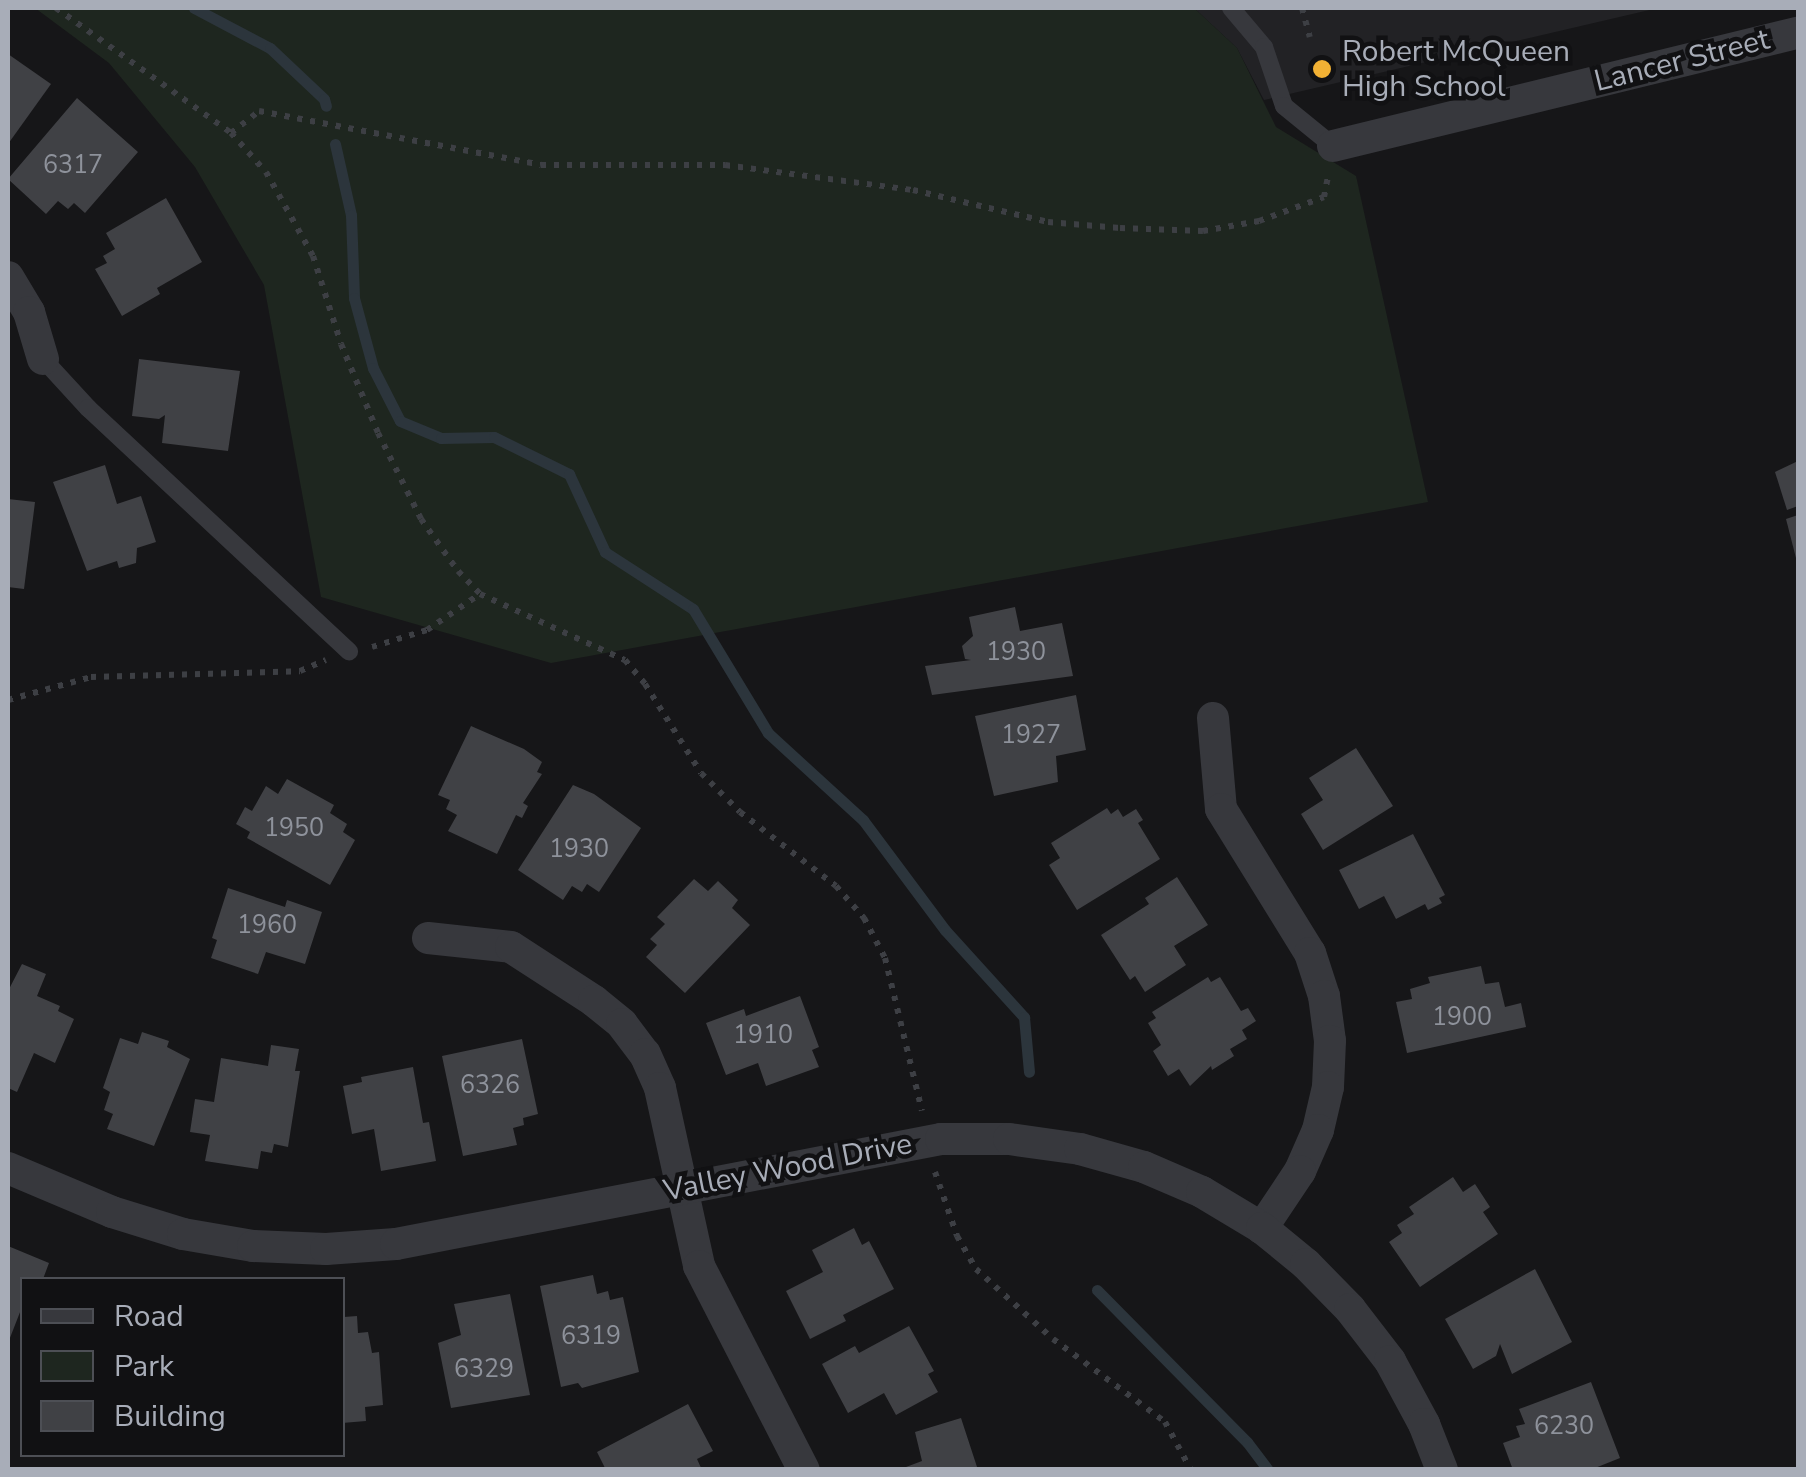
<!DOCTYPE html>
<style>
body{margin:0}
#map{position:relative;width:1806px;height:1477px;overflow:hidden;background:#161618;font-family:"Nunito Sans",sans-serif}
div>[style]{position:absolute}
.built>*{inset:0;background:#222225}
.green>*{inset:0;background:#1e261f}
.stream>*{height:11px;margin:-5.5px;padding:0 5.5px;transform-origin:5.5px;border-radius:5.5px;background:#2c353c}
.building>*{inset:0;background:#404145}
.path>*{height:6px;margin-top:-3px;transform-origin:0;background:repeating-linear-gradient(90deg,#3d3f44 0 5px,transparent 0 13px)}
.service>*{height:18px;margin:-9px;padding:0 9px;transform-origin:9px;border-radius:9px;background:#37383d}
.minor>*{height:32px;margin:-16px;padding:0 16px;transform-origin:16px;border-radius:16px;background:#37383d}
.dots>*{width:28px;height:28px;translate:-50% -50%;box-sizing:border-box;border:5px solid #111113;border-radius:50%}
span{translate:-50% -50%;white-space:nowrap;text-align:center;line-height:1.15;-webkit-text-stroke:9px #111113;paint-order:stroke}
.number-label{font-size:25px;color:#8e929b}
.number-label span{-webkit-text-stroke-width:0}
.poi-label{font-size:30px;color:#a8adb8}
.left{translate:0 -50%;text-align:left}
.street-label{font-size:30px;color:#a8adb8}
.frame{position:absolute;inset:0;border:10px solid #a8adb8;pointer-events:none}
.legend{position:absolute;left:20px;top:1277px;width:325px;height:180px;box-sizing:border-box;background:#111113;border:2px solid #4d4f55;margin:0;padding:12px 18px;list-style:none;font-size:30px;color:#a8adb8}
.legend li{display:flex;align-items:center;gap:20px;height:50px}
.legend b{width:50px;border:2px solid #4d4f55}
</style>
<div id="map">
<div class="built">
<div style="clip-path:polygon(1194px 8px,1658px 8px,1264px 100px,1237px 48px)"></div>
</div>
<div class="green">
<div style="clip-path:polygon(35px 8px,1194px 8px,1237px 48px,1276px 127px,1356px 176px,1428px 502px,551px 663px,321px 597px,264px 285px,195px 167px,109px 63px)"></div>
</div>
<div class="stream">
<div style="left:194px;top:8px;width:86px;rotate:27.8deg"></div>
<div style="left:270px;top:48px;width:74px;rotate:43.4deg"></div>
<div style="left:324px;top:99px;width:7px;rotate:74deg"></div>
<div style="left:335px;top:144px;width:73px;rotate:77.3deg"></div>
<div style="left:351px;top:215px;width:83px;rotate:87.9deg"></div>
<div style="left:354px;top:298px;width:73px;rotate:74.8deg"></div>
<div style="left:373px;top:368px;width:59px;rotate:63deg"></div>
<div style="left:400px;top:421px;width:44px;rotate:22.5deg"></div>
<div style="left:441px;top:438px;width:53px;rotate:-1.1deg"></div>
<div style="left:494px;top:437px;width:84px;rotate:26.3deg"></div>
<div style="left:569px;top:474px;width:86px;rotate:65.2deg"></div>
<div style="left:605px;top:552px;width:105px;rotate:32.9deg"></div>
<div style="left:693px;top:609px;width:145px;rotate:58.8deg"></div>
<div style="left:768px;top:733px;width:129px;rotate:42.5deg"></div>
<div style="left:863px;top:820px;width:137px;rotate:53.3deg"></div>
<div style="left:945px;top:930px;width:118px;rotate:47.8deg"></div>
<div style="left:1024px;top:1017px;width:55px;rotate:84.8deg"></div>
<div style="left:1097px;top:1290px;width:214px;rotate:45.4deg"></div>
<div style="left:1247px;top:1442px;width:35px;rotate:53deg"></div>
</div>
<div class="building">
<div style="clip-path:polygon(8px 54px,51px 84px,8px 144px)"></div>
<div style="clip-path:polygon(77px 98px,138px 152px,85px 213px,74px 203px,68px 209px,58px 201px,46px 214px,8px 179px)"></div>
<div style="clip-path:polygon(166px 198px,202px 262px,157px 288px,160px 294px,122px 316px,95px 269px,107px 263px,103px 256px,115px 249px,106px 233px)"></div>
<div style="clip-path:polygon(139px 359px,240px 371px,228px 451px,162px 443px,165px 415px,159px 419px,132px 416px)"></div>
<div style="clip-path:polygon(1798px 461px,1798px 506px,1787px 510px,1775px 472px)"></div>
<div style="clip-path:polygon(105px 465px,117px 504px,141px 496px,156px 542px,137px 548px,136px 563px,119px 568px,117px 561px,87px 571px,53px 482px)"></div>
<div style="clip-path:polygon(8px 499px,35px 502px,24px 589px,8px 587px)"></div>
<div style="clip-path:polygon(1798px 515px,1798px 562px,1797px 562px,1786px 519px)"></div>
<div style="clip-path:polygon(1015px 607px,1020px 631px,1062px 623px,1073px 676px,932px 695px,925px 666px,971px 660px,965px 659px,962px 646px,973px 636px,969px 617px)"></div>
<div style="clip-path:polygon(1076px 695px,1086px 750px,1056px 756px,1058px 782px,994px 796px,975px 716px)"></div>
<div style="clip-path:polygon(471px 726px,524px 749px,542px 762px,537px 772px,542px 774px,523px 803px,528px 806px,522px 818px,516px 815px,497px 854px,448px 831px,457px 815px,446px 809px,450px 800px,438px 795px)"></div>
<div style="clip-path:polygon(1356px 748px,1393px 806px,1323px 850px,1301px 814px,1323px 800px,1309px 778px)"></div>
<div style="clip-path:polygon(287px 779px,334px 805px,330px 813px,347px 824px,343px 832px,355px 840px,330px 885px,247px 838px,250px 832px,236px 824px,245px 807px,252px 811px,266px 786px,278px 794px)"></div>
<div style="clip-path:polygon(573px 785px,594px 794px,641px 828px,599px 892px,587px 884px,582px 892px,572px 886px,563px 900px,518px 870px)"></div>
<div style="clip-path:polygon(1107px 808px,1111px 814px,1118px 809px,1123px 817px,1136px 809px,1143px 820px,1138px 823px,1160px 859px,1077px 910px,1049px 865px,1060px 858px,1051px 843px)"></div>
<div style="clip-path:polygon(1413px 834px,1445px 895px,1439px 898px,1442px 903px,1428px 910px,1425px 904px,1396px 919px,1384px 896px,1359px 909px,1339px 870px)"></div>
<div style="clip-path:polygon(1177px 877px,1208px 925px,1174px 946px,1186px 965px,1145px 992px,1135px 976px,1130px 980px,1101px 935px,1149px 904px,1145px 898px)"></div>
<div style="clip-path:polygon(694px 879px,708px 891px,718px 881px,738px 900px,732px 908px,750px 925px,685px 993px,646px 957px,657px 945px,650px 939px,665px 924px,657px 917px)"></div>
<div style="clip-path:polygon(228px 888px,285px 907px,287px 900px,322px 912px,305px 964px,266px 952px,258px 974px,211px 958px,217px 940px,212px 938px)"></div>
<div style="clip-path:polygon(22px 964px,46px 974px,37px 996px,60px 1006px,58px 1011px,74px 1019px,55px 1063px,34px 1053px,17px 1092px,8px 1088px,8px 991px)"></div>
<div style="clip-path:polygon(1481px 966px,1485px 984px,1499px 982px,1505px 1007px,1521px 1003px,1526px 1027px,1407px 1053px,1396px 1002px,1412px 999px,1410px 989px,1430px 983px,1428px 977px)"></div>
<div style="clip-path:polygon(1208px 977px,1211px 982px,1220px 977px,1241px 1011px,1248px 1008px,1256px 1021px,1242px 1030px,1247px 1039px,1230px 1049px,1234px 1056px,1212px 1070px,1211px 1066px,1190px 1086px,1179px 1069px,1168px 1076px,1153px 1051px,1161px 1045px,1148px 1023px,1156px 1018px,1152px 1012px)"></div>
<div style="clip-path:polygon(800px 996px,819px 1047px,812px 1050px,819px 1067px,766px 1086px,758px 1063px,726px 1075px,706px 1023px,744px 1009px,746px 1016px)"></div>
<div style="clip-path:polygon(142px 1032px,169px 1041px,167px 1047px,190px 1059px,154px 1146px,107px 1129px,113px 1114px,104px 1110px,110px 1092px,103px 1088px,120px 1038px,138px 1044px)"></div>
<div style="clip-path:polygon(522px 1039px,538px 1114px,523px 1118px,524px 1125px,513px 1128px,517px 1145px,463px 1156px,442px 1056px)"></div>
<div style="clip-path:polygon(271px 1045px,299px 1049px,295px 1071px,300px 1071px,288px 1147px,274px 1144px,272px 1153px,261px 1151px,258px 1169px,205px 1161px,210px 1135px,190px 1132px,195px 1099px,214px 1102px,221px 1058px,268px 1066px)"></div>
<div style="clip-path:polygon(413px 1067px,423px 1123px,429px 1122px,436px 1161px,381px 1171px,374px 1129px,352px 1134px,343px 1086px,362px 1082px,361px 1077px)"></div>
<div style="clip-path:polygon(1453px 1177px,1463px 1192px,1475px 1184px,1490px 1207px,1483px 1212px,1498px 1234px,1420px 1287px,1389px 1242px,1402px 1233px,1397px 1225px,1414px 1214px,1409px 1207px)"></div>
<div style="clip-path:polygon(854px 1228px,862px 1245px,869px 1241px,894px 1289px,843px 1315px,846px 1321px,810px 1339px,786px 1291px,823px 1272px,812px 1250px)"></div>
<div style="clip-path:polygon(8px 1246px,49px 1263px,43px 1279px,22px 1279px,22px 1307px,8px 1343px)"></div>
<div style="clip-path:polygon(1535px 1269px,1572px 1342px,1512px 1374px,1500px 1344px,1496px 1356px,1473px 1369px,1445px 1319px)"></div>
<div style="clip-path:polygon(593px 1275px,597px 1294px,608px 1291px,610px 1300px,623px 1297px,639px 1372px,582px 1388px,578px 1383px,561px 1387px,540px 1286px)"></div>
<div style="clip-path:polygon(510px 1294px,530px 1395px,451px 1408px,438px 1343px,461px 1335px,454px 1304px)"></div>
<div style="clip-path:polygon(357px 1316px,358px 1333px,368px 1332px,372px 1353px,379px 1352px,383px 1405px,365px 1407px,366px 1421px,342px 1423px,342px 1325px,344px 1317px)"></div>
<div style="clip-path:polygon(909px 1326px,934px 1371px,928px 1374px,938px 1392px,896px 1415px,884px 1393px,848px 1413px,822px 1364px,855px 1346px,859px 1353px)"></div>
<div style="clip-path:polygon(1591px 1382px,1620px 1458px,1590px 1470px,1513px 1470px,1503px 1443px,1520px 1437px,1516px 1426px,1525px 1424px,1519px 1409px)"></div>
<div style="clip-path:polygon(688px 1404px,713px 1451px,697px 1459px,702px 1470px,606px 1470px,597px 1452px)"></div>
<div style="clip-path:polygon(961px 1418px,978px 1470px,898px 1470px,922px 1461px,915px 1432px)"></div>
</div>
<div class="path">
<div style="left:56px;top:8px;width:215px;rotate:35.5deg"></div>
<div style="left:231px;top:133px;width:52px;rotate:48.1deg"></div>
<div style="left:266px;top:172px;width:96px;rotate:60.8deg"></div>
<div style="left:313px;top:256px;width:92px;rotate:72.3deg"></div>
<div style="left:341px;top:344px;width:96px;rotate:67.4deg"></div>
<div style="left:378px;top:433px;width:96px;rotate:63.4deg"></div>
<div style="left:421px;top:519px;width:64px;rotate:54.6deg"></div>
<div style="left:458px;top:571px;width:32px;rotate:46deg"></div>
<div style="left:480px;top:594px;width:159px;rotate:24.5deg"></div>
<div style="left:625px;top:660px;width:31px;rotate:50deg"></div>
<div style="left:645px;top:684px;width:105px;rotate:57.8deg"></div>
<div style="left:701px;top:773px;width:55px;rotate:45deg"></div>
<div style="left:740px;top:812px;width:121px;rotate:37.6deg"></div>
<div style="left:836px;top:886px;width:43px;rotate:48.8deg"></div>
<div style="left:864px;top:918px;width:45px;rotate:62.3deg"></div>
<div style="left:885px;top:958px;width:157px;rotate:76.4deg"></div>
<div style="left:1302px;top:8px;width:30px;rotate:75deg"></div>
<div style="left:231px;top:133px;width:36px;rotate:-38deg"></div>
<div style="left:259px;top:111px;width:287px;rotate:10.8deg"></div>
<div style="left:541px;top:165px;width:184px"></div>
<div style="left:725px;top:165px;width:190px;rotate:7.6deg"></div>
<div style="left:913px;top:190px;width:139px;rotate:13.3deg"></div>
<div style="left:1048px;top:222px;width:72px;rotate:4.8deg"></div>
<div style="left:1120px;top:228px;width:83px;rotate:2.1deg"></div>
<div style="left:1203px;top:231px;width:57px;rotate:-10.1deg"></div>
<div style="left:1259px;top:221px;width:69px;rotate:-20.3deg"></div>
<div style="left:1324px;top:197px;width:21px;rotate:-79deg"></div>
<div style="left:372px;top:647px;width:58px;rotate:-17.2deg"></div>
<div style="left:427px;top:630px;width:64px;rotate:-34.2deg"></div>
<div style="left:8px;top:700px;width:86px;rotate:-15.5deg"></div>
<div style="left:91px;top:677px;width:209px;rotate:-1.6deg"></div>
<div style="left:300px;top:671px;width:28px;rotate:-23deg"></div>
<div style="left:935px;top:1172px;width:68px;rotate:71deg"></div>
<div style="left:957px;top:1236px;width:38px;rotate:60deg"></div>
<div style="left:976px;top:1269px;width:104px;rotate:42.3deg"></div>
<div style="left:1053px;top:1339px;width:139px;rotate:36.5deg"></div>
<div style="left:1165px;top:1422px;width:55px;rotate:61.6deg"></div>
</div>
<div class="service">
<div style="left:1231px;top:8px;width:51px;rotate:49.8deg"></div>
<div style="left:1264px;top:47px;width:62px;rotate:71.3deg"></div>
<div style="left:1284px;top:106px;width:63px;rotate:39.2deg"></div>
<div style="left:43px;top:359px;width:67px;rotate:47.4deg"></div>
<div style="left:88px;top:408px;width:357px;rotate:43deg"></div>
</div>
<div class="minor">
<div style="left:1333px;top:146px;width:479px;rotate:-13.7deg"></div>
<div style="left:8px;top:277px;width:41px;rotate:59deg"></div>
<div style="left:29px;top:312px;width:49px;rotate:73.4deg"></div>
<div style="left:1213px;top:718px;width:91px;rotate:85deg"></div>
<div style="left:1221px;top:809px;width:169px;rotate:58.3deg"></div>
<div style="left:1310px;top:953px;width:45px;rotate:72deg"></div>
<div style="left:1324px;top:996px;width:45px;rotate:82.4deg"></div>
<div style="left:1330px;top:1041px;width:46px;rotate:92.5deg"></div>
<div style="left:1328px;top:1087px;width:44px;rotate:103.1deg"></div>
<div style="left:1318px;top:1130px;width:45px;rotate:113.7deg"></div>
<div style="left:1300px;top:1171px;width:69px;rotate:123.7deg"></div>
<div style="left:428px;top:938px;width:83px;rotate:6.2deg"></div>
<div style="left:511px;top:947px;width:99px;rotate:33deg"></div>
<div style="left:594px;top:1001px;width:36px;rotate:39deg"></div>
<div style="left:622px;top:1024px;width:38px;rotate:53deg"></div>
<div style="left:645px;top:1054px;width:37px;rotate:66deg"></div>
<div style="left:660px;top:1088px;width:182px;rotate:77.6deg"></div>
<div style="left:699px;top:1266px;width:229px;rotate:62.8deg"></div>
<div style="left:8px;top:1168px;width:113px;rotate:22.9deg"></div>
<div style="left:112px;top:1212px;width:74px;rotate:17.2deg"></div>
<div style="left:183px;top:1234px;width:71px;rotate:9.7deg"></div>
<div style="left:253px;top:1246px;width:73px;rotate:2.4deg"></div>
<div style="left:326px;top:1249px;width:70px;rotate:-4.1deg"></div>
<div style="left:396px;top:1244px;width:555px;rotate:-10.91deg"></div>
<div style="left:941px;top:1139px;width:68px"></div>
<div style="left:1009px;top:1139px;width:72px;rotate:8deg"></div>
<div style="left:1080px;top:1149px;width:66px;rotate:15.7deg"></div>
<div style="left:1144px;top:1167px;width:63px;rotate:23.3deg"></div>
<div style="left:1202px;top:1192px;width:70px;rotate:31deg"></div>
<div style="left:1262px;top:1228px;width:57px;rotate:39.3deg"></div>
<div style="left:1306px;top:1264px;width:63px;rotate:45.6deg"></div>
<div style="left:1350px;top:1309px;width:66px;rotate:52.4deg"></div>
<div style="left:1390px;top:1361px;width:72px;rotate:61.6deg"></div>
<div style="left:1424px;top:1424px;width:49px;rotate:68.6deg"></div>
</div>
<div class="dots">
<div style="left:1322px;top:69px;background:#f2b134"></div>
</div>
<div class="number-label">
<span style="left:73px;top:165px">6317</span>
<span style="left:1016px;top:652px">1930</span>
<span style="left:1031px;top:735px">1927</span>
<span style="left:294px;top:828px">1950</span>
<span style="left:579px;top:849px">1930</span>
<span style="left:267px;top:925px">1960</span>
<span style="left:1462px;top:1017px">1900</span>
<span style="left:763px;top:1035px">1910</span>
<span style="left:490px;top:1085px">6326</span>
<span style="left:591px;top:1336px">6319</span>
<span style="left:484px;top:1369px">6329</span>
<span style="left:1564px;top:1426px">6230</span>
</div>
<div class="poi-label">
<span class="left" style="left:1342px;top:69px">Robert McQueen<br>High School</span>
</div>
<div class="street-label">
<span style="left:1682px;top:61px;rotate:-14deg">Lancer Street</span>
<span style="left:788px;top:1168px;rotate:-11deg">Valley Wood Drive</span>
</div>
<div class="frame"></div>
<ul class="legend">
<li><b style="height:12px;background:#37383d"></b>Road</li>
<li><b style="height:28px;background:#1e261f"></b>Park</li>
<li><b style="height:28px;background:#404145"></b>Building</li>
</ul>
</div>
